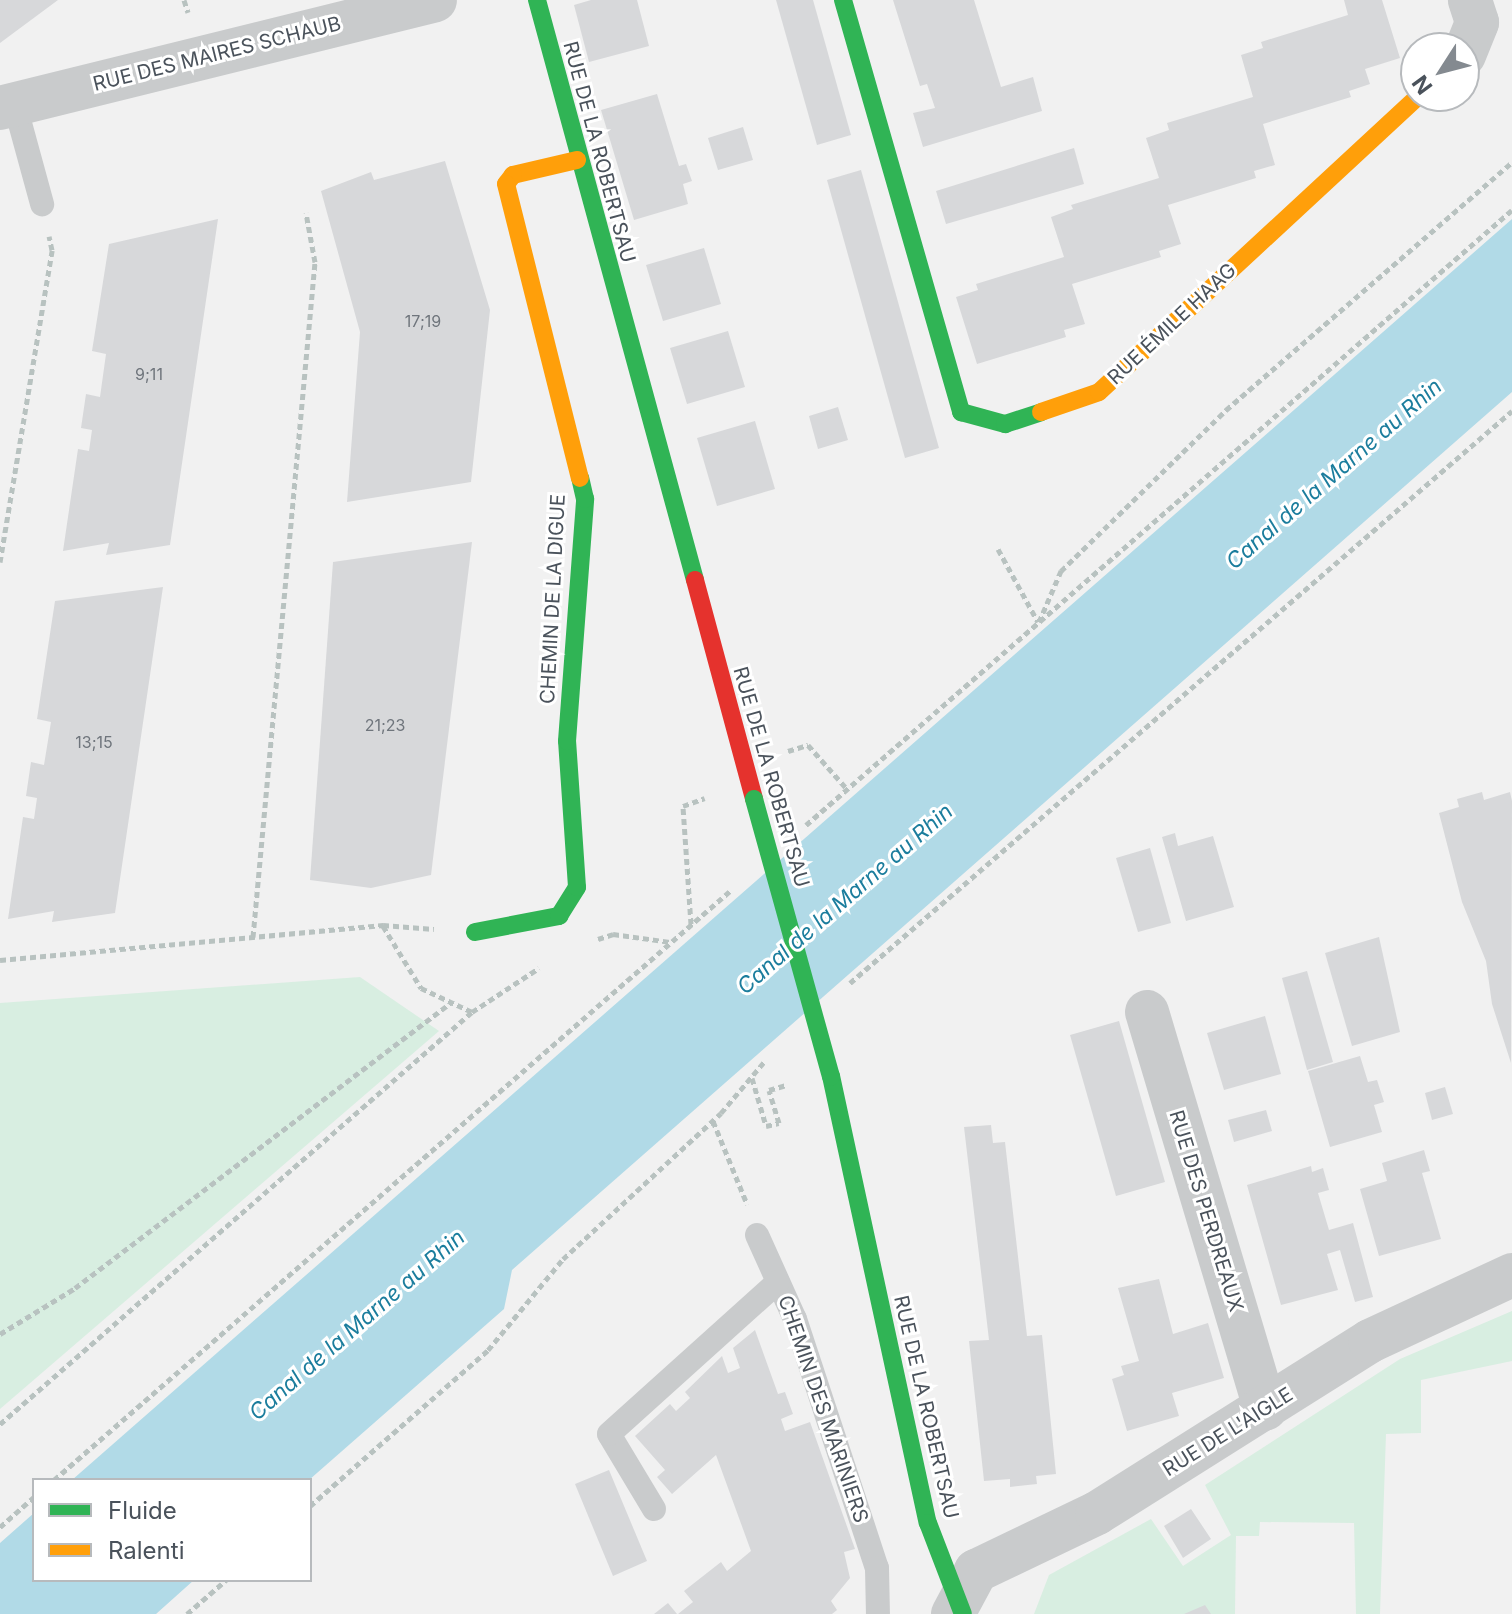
<!DOCTYPE html>
<meta charset="utf-8">
<style>
body{margin:0}
#map{position:relative;width:1512px;height:1614px;overflow:hidden;background:#f1f1f1;font-family:Inter,sans-serif}
div>[style]{position:absolute}
.green>*{inset:0;background:#d8eee1}
.water>*{inset:0;background:#b1dae7}
.building>*{inset:0;background:#d7d8da}
.path>*{height:5px;margin-top:-2.5px;transform-origin:0;background:repeating-linear-gradient(90deg,#b8c2c0 0 6px,transparent 0 10px)}
.lane>*{height:24px;margin:-12px;padding:0 12px;transform-origin:12px;border-radius:12px;background:#c9cbcc}
.street>*{height:44px;margin:-22px;padding:0 22px;transform-origin:22px;border-radius:22px;background:#c9cbcc}
.fast>*{height:18px;margin:-9px;padding:0 9px;transform-origin:9px;border-radius:9px;background:#30b455}
.slow>*{height:18px;margin:-9px;padding:0 9px;transform-origin:9px;border-radius:9px;background:#ff9f0a}
.jam>*{height:18px;margin:-9px;padding:0 9px;transform-origin:9px;border-radius:9px;background:#e5322d}
.fast-bridge>*{height:18px;margin:-9px;padding:0 9px;transform-origin:9px;border-radius:9px;background:#30b455}
span{translate:-50% -50%;white-space:nowrap;text-align:center;line-height:1.15;-webkit-text-stroke:6px #fff;paint-order:stroke}
.number-label{font-size:16px;color:#6f757c}
.number-label span{-webkit-text-stroke-width:0}
.street-label{font-size:20px;color:#4a525b}
.water-label{font-size:22px;color:#1b7d9d;font-style:italic}
.legend{position:absolute;left:32px;top:1478px;width:280px;height:104px;box-sizing:border-box;background:#fff;border:2px solid #b7babd;margin:0;padding:10px 14px;list-style:none;font-size:24px;color:#4a525b}
.legend li{display:flex;align-items:center;gap:16px;height:40px}
.legend b{width:40px;border:2px solid #b7babd}
.north{position:absolute;left:1400px;top:32px;width:80px;height:80px;box-sizing:border-box;background:#fff;border:2px solid #b7babd;border-radius:50%;rotate:234deg;font-size:22px;font-weight:700;line-height:32px;text-align:center;color:#4a525b}
.north::after{content:'';display:block;margin:auto;width:28px;height:36px;background:#848a90;clip-path:polygon(50% 0,100% 100%,50% 72%,0 100%)}
</style>
<div id="map">
<div class="green">
<div style="clip-path:polygon(360px 977px,439px 1031px,0 1409px,0 1003px)"></div>
<div style="clip-path:polygon(1512px 1311px,1512px 1361px,1421px 1380px,1421px 1433px,1386px 1434px,1380px 1614px,1356px 1614px,1354px 1523px,1260px 1522px,1259px 1536px,1236px 1536px,1235px 1614px,1034px 1614px,1049px 1575px,1151px 1519px,1183px 1566px,1231px 1535px,1205px 1485px,1400px 1359px)"></div>
</div>
<div class="water">
<div style="clip-path:polygon(1512px 219px,1512px 392px,512px 1270px,504px 1309px,309px 1480px,72px 1480px)"></div>
<div style="clip-path:polygon(34px 1513px,34px 1580px,194px 1580px,156px 1614px,0 1614px,0 1543px)"></div>
</div>
<div class="building">
<div style="clip-path:polygon(0 0,58px 0,0 43px)"></div>
<div style="clip-path:polygon(591px 0,637px 0,649px 46px,589px 62px,574px 5px)"></div>
<div style="clip-path:polygon(776px 0,813px 0,851px 135px,817px 145px)"></div>
<div style="clip-path:polygon(893px 0,974px 0,1001px 87px,1033px 77px,1042px 111px,923px 147px,913px 113px,935px 108px,927px 84px,920px 86px)"></div>
<div style="clip-path:polygon(1344px 0,1382px 0,1400px 58px,1365px 69px,1370px 84px,1349px 91px,1351px 97px,1263px 124px,1275px 165px,1254px 171px,1256px 178px,1168px 205px,1181px 244px,1159px 251px,1161px 257px,1072px 284px,1085px 324px,1064px 330px,1066px 337px,977px 364px,956px 297px,978px 290px,976px 284px,1064px 257px,1051px 217px,1073px 209px,1071px 205px,1159px 178px,1146px 138px,1169px 130px,1167px 123px,1253px 97px,1241px 55px,1263px 48px,1261px 42px,1348px 15px)"></div>
<div style="clip-path:polygon(657px 94px,679px 166px,686px 164px,692px 181px,683px 184px,688px 204px,634px 220px,601px 110px)"></div>
<div style="clip-path:polygon(743px 127px,753px 160px,718px 170px,708px 138px)"></div>
<div style="clip-path:polygon(1074px 148px,1084px 184px,946px 224px,936px 191px)"></div>
<div style="clip-path:polygon(445px 161px,490px 310px,471px 482px,347px 502px,360px 332px,321px 191px,371px 172px,374px 180px)"></div>
<div style="clip-path:polygon(861px 170px,939px 448px,905px 458px,827px 180px)"></div>
<div style="clip-path:polygon(218px 219px,170px 545px,106px 555px,109px 543px,63px 551px,78px 449px,89px 451px,92px 430px,81px 428px,86px 394px,100px 397px,106px 354px,92px 351px,109px 244px)"></div>
<div style="clip-path:polygon(704px 248px,721px 304px,663px 321px,646px 265px)"></div>
<div style="clip-path:polygon(728px 331px,745px 387px,687px 404px,670px 348px)"></div>
<div style="clip-path:polygon(838px 407px,848px 440px,818px 449px,809px 416px)"></div>
<div style="clip-path:polygon(755px 421px,775px 489px,717px 506px,697px 438px)"></div>
<div style="clip-path:polygon(472px 542px,431px 875px,371px 888px,310px 880px,333px 562px)"></div>
<div style="clip-path:polygon(163px 587px,115px 913px,52px 922px,54px 911px,8px 919px,23px 817px,34px 819px,37px 798px,26px 796px,31px 762px,44px 765px,51px 722px,37px 719px,55px 601px)"></div>
<div style="clip-path:polygon(1482px 792px,1484px 800px,1510px 792px,1512px 801px,1511px 1063px,1492px 1004px,1486px 961px,1462px 902px,1439px 813px,1459px 807px,1457px 799px)"></div>
<div style="clip-path:polygon(1175px 833px,1178px 846px,1213px 836px,1234px 907px,1186px 921px,1162px 837px)"></div>
<div style="clip-path:polygon(1150px 848px,1171px 923px,1138px 932px,1116px 858px)"></div>
<div style="clip-path:polygon(1379px 937px,1400px 1032px,1352px 1046px,1325px 953px)"></div>
<div style="clip-path:polygon(1307px 971px,1333px 1062px,1307px 1070px,1282px 978px)"></div>
<div style="clip-path:polygon(1265px 1016px,1281px 1074px,1224px 1090px,1207px 1033px)"></div>
<div style="clip-path:polygon(1119px 1021px,1165px 1182px,1116px 1196px,1070px 1035px)"></div>
<div style="clip-path:polygon(1360px 1056px,1368px 1082px,1377px 1080px,1384px 1102px,1374px 1105px,1382px 1132px,1330px 1147px,1308px 1071px)"></div>
<div style="clip-path:polygon(1445px 1087px,1453px 1114px,1432px 1120px,1425px 1093px)"></div>
<div style="clip-path:polygon(1266px 1110px,1272px 1131px,1234px 1142px,1228px 1120px)"></div>
<div style="clip-path:polygon(991px 1125px,993px 1143px,1005px 1142px,1027px 1336px,1042px 1335px,1056px 1474px,1036px 1476px,1037px 1484px,1010px 1487px,1010px 1479px,984px 1481px,969px 1341px,989px 1340px,964px 1127px)"></div>
<div style="clip-path:polygon(1424px 1150px,1430px 1171px,1422px 1173px,1441px 1239px,1379px 1256px,1360px 1189px,1387px 1181px,1382px 1163px)"></div>
<div style="clip-path:polygon(1311px 1166px,1312px 1172px,1323px 1168px,1329px 1190px,1318px 1193px,1329px 1230px,1353px 1223px,1373px 1297px,1355px 1302px,1340px 1250px,1327px 1254px,1338px 1290px,1281px 1305px,1247px 1185px)"></div>
<div style="clip-path:polygon(1159px 1279px,1173px 1334px,1208px 1323px,1224px 1378px,1172px 1393px,1179px 1416px,1127px 1431px,1112px 1379px,1124px 1375px,1121px 1366px,1139px 1361px,1118px 1288px)"></div>
<div style="clip-path:polygon(755px 1330px,778px 1394px,785px 1392px,793px 1414px,781px 1419px,785px 1431px,810px 1422px,855px 1549px,844px 1552px,850px 1578px,831px 1601px,837px 1610px,832px 1614px,678px 1614px,693px 1602px,684px 1591px,721px 1562px,727px 1571px,751px 1551px,716px 1455px,672px 1494px,657px 1477px,665px 1470px,635px 1436px,670px 1404px,676px 1411px,690px 1398px,685px 1392px,722px 1356px,728px 1373px,740px 1368px,733px 1348px)"></div>
<div style="clip-path:polygon(609px 1470px,647px 1561px,613px 1576px,575px 1484px)"></div>
<div style="clip-path:polygon(1191px 1509px,1211px 1539px,1183px 1558px,1164px 1526px)"></div>
<div style="clip-path:polygon(668px 1603px,677px 1614px,654px 1614px)"></div>
<div style="clip-path:polygon(1205px 1605px,1211px 1614px,1184px 1614px)"></div>
</div>
<div class="path">
<div style="left:184px;top:0;width:13px;rotate:72deg"></div>
<div style="left:998px;top:549px;width:83px;rotate:61.3deg"></div>
<div style="left:0;top:562px;width:316px;rotate:-80.5deg"></div>
<div style="left:52px;top:250px;width:14px;rotate:-102deg"></div>
<div style="left:1039px;top:622px;width:56px;rotate:-66.7deg"></div>
<div style="left:1061px;top:571px;width:231px;rotate:-44.3deg"></div>
<div style="left:1226px;top:410px;width:379px;rotate:-40.9deg"></div>
<div style="left:788px;top:751px;width:21px;rotate:-17deg"></div>
<div style="left:808px;top:745px;width:59px;rotate:48.4deg"></div>
<div style="left:806px;top:825px;width:936px;rotate:-41.06deg"></div>
<div style="left:691px;top:924px;width:118px;rotate:-93.9deg"></div>
<div style="left:683px;top:806px;width:23px;rotate:-20deg"></div>
<div style="left:383px;top:926px;width:73px;rotate:58.5deg"></div>
<div style="left:421px;top:988px;width:56px;rotate:25.2deg"></div>
<div style="left:253px;top:937px;width:678px;rotate:-84.75deg"></div>
<div style="left:315px;top:262px;width:50px;rotate:-100.4deg"></div>
<div style="left:598px;top:939px;width:16px;rotate:-18deg"></div>
<div style="left:613px;top:934px;width:59px;rotate:7.9deg"></div>
<div style="left:0;top:960px;width:385px;rotate:-5.2deg"></div>
<div style="left:383px;top:925px;width:51px;rotate:4.5deg"></div>
<div style="left:850px;top:983px;width:875px;rotate:-40.83deg"></div>
<div style="left:752px;top:1078px;width:50px;rotate:73.7deg"></div>
<div style="left:766px;top:1126px;width:13px;rotate:-13deg"></div>
<div style="left:779px;top:1123px;width:34px;rotate:-107deg"></div>
<div style="left:769px;top:1090px;width:19px;rotate:-16deg"></div>
<div style="left:713px;top:1121px;width:90px;rotate:67.7deg"></div>
<div style="left:0;top:1334px;width:88px;rotate:-31.5deg"></div>
<div style="left:75px;top:1288px;width:472px;rotate:-37.2deg"></div>
<div style="left:0;top:1424px;width:627px;rotate:-41.12deg"></div>
<div style="left:472px;top:1012px;width:80px;rotate:-33.3deg"></div>
<div style="left:54px;top:1480px;width:898px;rotate:-41.07deg"></div>
<div style="left:310px;top:1506px;width:237px;rotate:-41.2deg"></div>
<div style="left:488px;top:1350px;width:118px;rotate:-50.5deg"></div>
<div style="left:563px;top:1259px;width:215px;rotate:-42.7deg"></div>
<div style="left:721px;top:1113px;width:67px;rotate:-49.9deg"></div>
<div style="left:0;top:1527px;width:45px;rotate:-41.4deg"></div>
<div style="left:187px;top:1614px;width:52px;rotate:-41.1deg"></div>
</div>
<div class="lane">
<div style="left:15px;top:105px;width:103px;rotate:74.7deg"></div>
<div style="left:757px;top:1235px;width:92px;rotate:65.7deg"></div>
<div style="left:795px;top:1319px;width:262px;rotate:71.8deg"></div>
<div style="left:877px;top:1568px;width:46px;rotate:88.8deg"></div>
<div style="left:654px;top:1509px;width:87px;rotate:-121deg"></div>
<div style="left:609px;top:1434px;width:227px;rotate:-42deg"></div>
</div>
<div class="street">
<div style="left:1464px;top:55px;width:35px;rotate:-68deg"></div>
<div style="left:1477px;top:22px;width:23px;rotate:-108deg"></div>
<div style="left:0;top:108px;width:448px;rotate:-13.9deg"></div>
<div style="left:1147px;top:1012px;width:414px;rotate:73.4deg"></div>
<div style="left:953px;top:1614px;width:49px;rotate:-61.9deg"></div>
<div style="left:976px;top:1571px;width:134px;rotate:-25.6deg"></div>
<div style="left:1097px;top:1513px;width:323px;rotate:-32.2deg"></div>
<div style="left:1370px;top:1341px;width:157px;rotate:-24.9deg"></div>
</div>
<div class="fast">
<div style="left:537px;top:0;width:601px;rotate:74.76deg"></div>
<div style="left:843px;top:0;width:429px;rotate:74deg"></div>
<div style="left:961px;top:412px;width:46px;rotate:15.3deg"></div>
<div style="left:1005px;top:424px;width:38px;rotate:-18deg"></div>
<div style="left:475px;top:932px;width:86px;rotate:-10.8deg"></div>
<div style="left:559px;top:916px;width:34px;rotate:-58deg"></div>
<div style="left:577px;top:887px;width:146px;rotate:-93.9deg"></div>
<div style="left:567px;top:741px;width:243px;rotate:-85.7deg"></div>
<div style="left:585px;top:499px;width:22px;rotate:-103deg"></div>
<div style="left:831px;top:1076px;width:457px;rotate:77.8deg"></div>
<div style="left:928px;top:1523px;width:97px;rotate:69deg"></div>
</div>
<div class="slow">
<div style="left:577px;top:160px;width:66px;rotate:166.8deg"></div>
<div style="left:513px;top:175px;width:11px;rotate:128deg"></div>
<div style="left:506px;top:184px;width:303px;rotate:75.9deg"></div>
<div style="left:1041px;top:412px;width:61px;rotate:-19deg"></div>
<div style="left:1099px;top:392px;width:436px;rotate:-42.8deg"></div>
</div>
<div class="jam">
<div style="left:695px;top:580px;width:227px;rotate:74.9deg"></div>
</div>
<div class="fast-bridge">
<div style="left:754px;top:799px;width:288px;rotate:74.5deg"></div>
</div>
<div class="number-label">
<span style="left:423px;top:321px">17;19</span>
<span style="left:149px;top:374px">9;11</span>
<span style="left:385px;top:725px">21;23</span>
<span style="left:94px;top:742px">13;15</span>
</div>
<div class="street-label">
<span style="left:217px;top:54px;rotate:-14deg">RUE DES MAIRES SCHAUB</span>
<span style="left:599px;top:152px;rotate:75deg">RUE DE LA ROBERTSAU</span>
<span style="left:1172px;top:324px;rotate:-43deg">RUE ÉMILE HAAG</span>
<span style="left:553px;top:599px;rotate:-87deg">CHEMIN DE LA DIGUE</span>
<span style="left:771px;top:777px;rotate:74deg">RUE DE LA ROBERTSAU</span>
<span style="left:1206px;top:1211px;rotate:73deg">RUE DES PERDREAUX</span>
<span style="left:926px;top:1407px;rotate:77deg">RUE DE LA ROBERTSAU</span>
<span style="left:823px;top:1409px;rotate:71deg">CHEMIN DES MARINIERS</span>
<span style="left:1228px;top:1432px;rotate:-32deg">RUE DE L'AIGLE</span>
</div>
<div class="water-label">
<span style="left:1334px;top:474px;rotate:-41deg">Canal de la Marne au Rhin</span>
<span style="left:845px;top:899px;rotate:-41deg">Canal de la Marne au Rhin</span>
<span style="left:357px;top:1325px;rotate:-41deg">Canal de la Marne au Rhin</span>
</div>
<ul class="legend">
<li><b style="height:10px;background:#30b455"></b>Fluide</li>
<li><b style="height:10px;background:#ff9f0a"></b>Ralenti</li>
</ul>
<div class="north">N</div>
</div>
